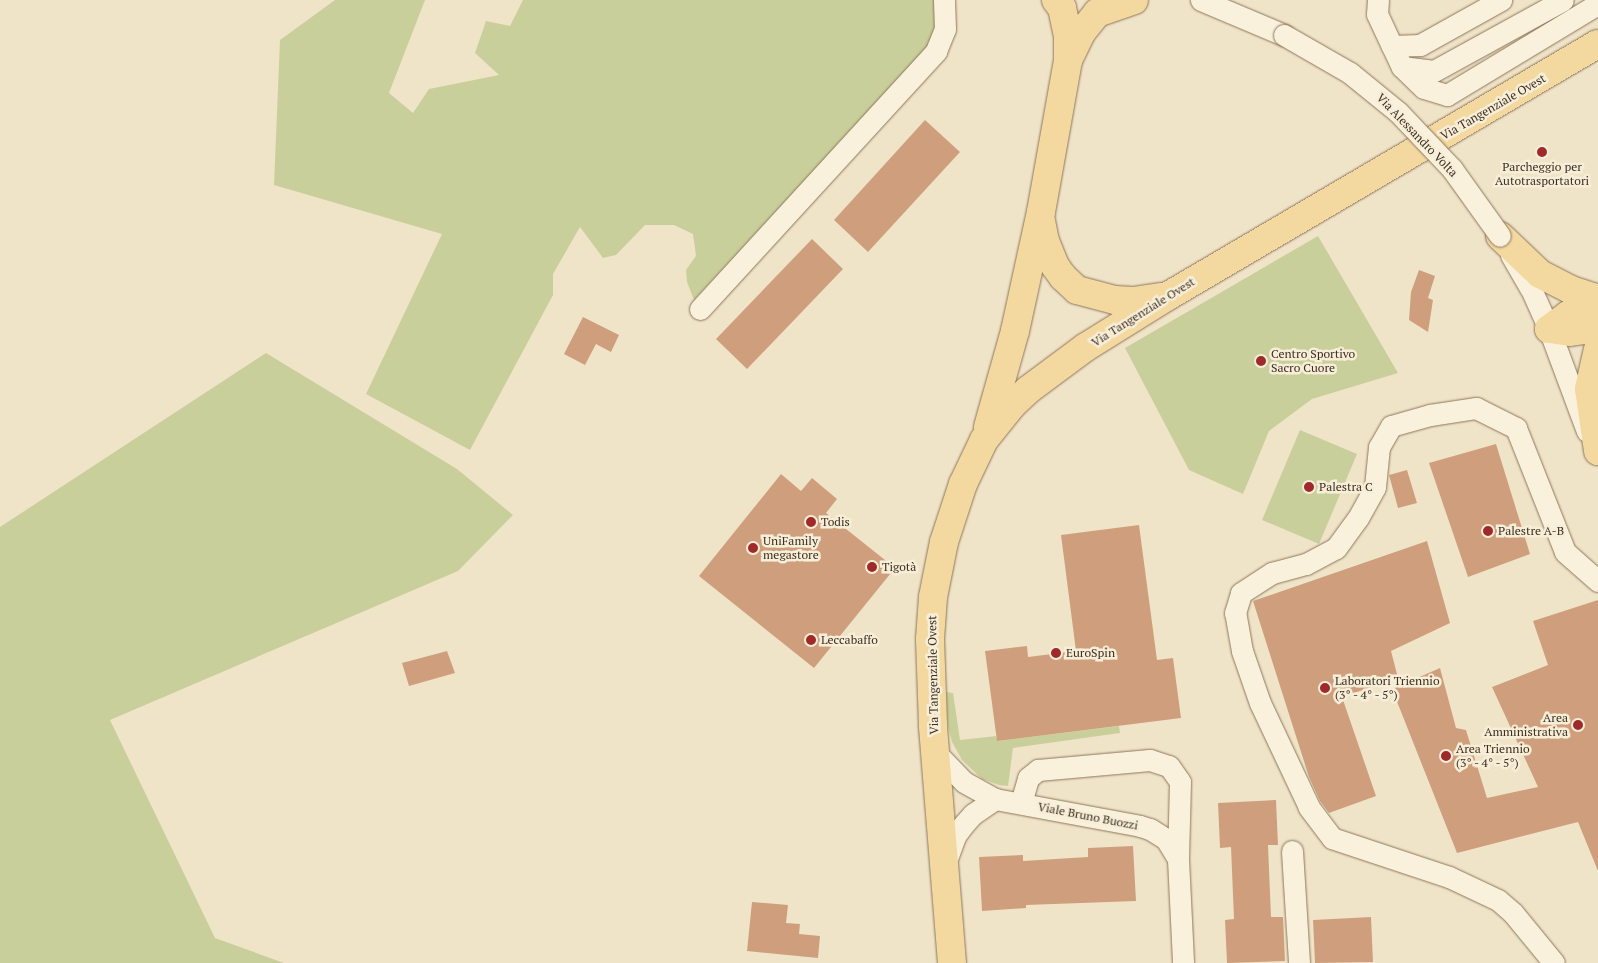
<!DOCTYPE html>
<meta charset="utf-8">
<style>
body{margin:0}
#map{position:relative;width:1598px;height:963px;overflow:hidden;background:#f0e4c8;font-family:"PT Serif",serif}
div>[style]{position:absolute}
.green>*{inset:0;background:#c9cf9b}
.building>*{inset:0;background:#cf9f7d}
.roads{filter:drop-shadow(0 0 1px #8d765c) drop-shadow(0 0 1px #8d765c)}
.minor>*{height:21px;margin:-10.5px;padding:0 10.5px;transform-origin:10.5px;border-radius:10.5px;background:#faf1dc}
.major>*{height:28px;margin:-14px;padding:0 14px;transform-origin:14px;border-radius:14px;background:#f3d9a0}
.bridges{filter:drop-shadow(0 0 1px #8d765c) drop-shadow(0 0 1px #8d765c)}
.minor-bridge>*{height:21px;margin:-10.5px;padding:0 10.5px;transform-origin:10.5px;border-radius:10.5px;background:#faf1dc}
.dots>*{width:14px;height:14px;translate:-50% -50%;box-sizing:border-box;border:2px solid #f7eed8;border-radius:50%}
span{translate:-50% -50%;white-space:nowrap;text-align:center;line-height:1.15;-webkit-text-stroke:5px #f7eed8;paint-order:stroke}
.street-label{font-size:12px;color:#3d2e20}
.poi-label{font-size:12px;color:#3d2e20}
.left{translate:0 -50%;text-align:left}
.right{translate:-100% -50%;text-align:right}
</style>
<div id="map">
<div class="green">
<div style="clip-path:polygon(335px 0,425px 0,389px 93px,413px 113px,429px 89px,499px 75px,475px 53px,486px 21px,510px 26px,523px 0,935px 0,938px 17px,929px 46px,694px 300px,687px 282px,686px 270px,696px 256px,693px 234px,674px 225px,645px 225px,616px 255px,603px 258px,580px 227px,553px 274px,553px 295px,470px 450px,366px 394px,442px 234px,274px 185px,280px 40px)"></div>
<div style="clip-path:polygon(1318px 236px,1398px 373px,1312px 399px,1269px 431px,1243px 494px,1189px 470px,1125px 348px)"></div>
<div style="clip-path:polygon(266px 353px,457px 469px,513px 515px,458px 571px,110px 720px,215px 938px,284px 963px,0 963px,0 527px)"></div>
<div style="clip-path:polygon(1300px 430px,1357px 454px,1319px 544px,1262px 520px)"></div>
<div style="clip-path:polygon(946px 692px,953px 693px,960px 740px,996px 736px,998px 741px,1119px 726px,1120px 733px,1013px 748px,1008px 786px,999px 785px,982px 779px,962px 760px,952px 742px,948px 726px)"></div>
</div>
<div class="building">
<div style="clip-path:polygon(925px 120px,960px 152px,868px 252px,834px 220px)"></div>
<div style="clip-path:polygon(812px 239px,843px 269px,747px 369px,716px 339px)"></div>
<div style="clip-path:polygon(1419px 270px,1435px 276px,1428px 298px,1433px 300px,1428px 332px,1409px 320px,1411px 292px)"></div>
<div style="clip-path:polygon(583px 317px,619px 335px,611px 352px,596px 344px,585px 365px,564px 354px)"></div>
<div style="clip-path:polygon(1496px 444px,1530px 554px,1468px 577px,1429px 463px)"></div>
<div style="clip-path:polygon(1407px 470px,1417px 503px,1398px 508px,1389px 475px)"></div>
<div style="clip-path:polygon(781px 474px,801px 491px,812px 478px,837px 499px,826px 513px,895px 568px,814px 668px,699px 576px)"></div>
<div style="clip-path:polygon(1139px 525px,1157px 660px,1173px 658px,1181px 718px,997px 741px,985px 651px,1027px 646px,1028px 657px,1076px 651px,1061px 535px)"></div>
<div style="clip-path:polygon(1427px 541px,1450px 623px,1391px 651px,1398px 678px,1342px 697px,1376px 796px,1329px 813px,1320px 801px,1309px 777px,1253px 601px)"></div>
<div style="clip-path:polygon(1598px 600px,1598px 871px,1578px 822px,1457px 853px,1392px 689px,1440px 668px,1456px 728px,1466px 730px,1487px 798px,1538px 787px,1492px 687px,1548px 665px,1533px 621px)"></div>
<div style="clip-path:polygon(447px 651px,455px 673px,409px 686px,402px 663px)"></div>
<div style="clip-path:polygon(1276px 800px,1278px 845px,1268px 845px,1271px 917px,1283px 917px,1285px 961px,1227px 963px,1225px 920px,1234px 919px,1231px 847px,1220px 848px,1218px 803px)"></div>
<div style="clip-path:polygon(1133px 846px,1136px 901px,1026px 905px,1026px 908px,982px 911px,979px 857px,1023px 855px,1023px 861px,1088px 857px,1088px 848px)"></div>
<div style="clip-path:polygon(752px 902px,788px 905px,786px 923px,800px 924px,799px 934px,820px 936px,818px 958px,747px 951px)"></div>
<div style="clip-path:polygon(1371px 917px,1373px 962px,1315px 963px,1313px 920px)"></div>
</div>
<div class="roads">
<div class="minor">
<div style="left:1201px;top:0;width:90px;rotate:22.9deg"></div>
<div style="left:1378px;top:0;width:14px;rotate:94deg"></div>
<div style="left:1377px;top:14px;width:35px;rotate:65deg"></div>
<div style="left:1392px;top:46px;width:28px;rotate:-2deg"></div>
<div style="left:1420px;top:45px;width:93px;rotate:-29.1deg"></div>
<div style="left:1392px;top:46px;width:23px;rotate:65deg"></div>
<div style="left:1402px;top:67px;width:32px;rotate:7deg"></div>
<div style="left:1434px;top:71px;width:147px;rotate:-28.8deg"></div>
<div style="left:1402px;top:67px;width:30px;rotate:44deg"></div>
<div style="left:1424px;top:88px;width:24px;rotate:17deg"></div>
<div style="left:1447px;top:95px;width:176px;rotate:-31.1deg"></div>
<div style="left:1511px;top:255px;width:39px;rotate:60deg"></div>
<div style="left:1531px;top:289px;width:44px;rotate:65.8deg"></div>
<div style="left:1549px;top:329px;width:109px;rotate:69.6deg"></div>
<div style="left:700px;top:309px;width:350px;rotate:-47.5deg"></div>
<div style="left:936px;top:51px;width:24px;rotate:-68deg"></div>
<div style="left:945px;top:29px;width:29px;rotate:-92deg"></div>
<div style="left:936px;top:753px;width:40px;rotate:46deg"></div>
<div style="left:964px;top:782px;width:35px;rotate:29deg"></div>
<div style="left:995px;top:799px;width:147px;rotate:10.5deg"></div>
<div style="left:1140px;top:826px;width:10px;rotate:17deg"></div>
<div style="left:1150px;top:829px;width:19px;rotate:32deg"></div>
<div style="left:1166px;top:839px;width:23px;rotate:59deg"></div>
<div style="left:1178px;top:859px;width:104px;rotate:87.2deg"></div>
<div style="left:1021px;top:803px;width:26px;rotate:-74deg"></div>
<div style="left:1028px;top:778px;width:13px;rotate:-39deg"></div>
<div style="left:1038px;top:770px;width:112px;rotate:-5.1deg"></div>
<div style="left:1150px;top:760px;width:20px;rotate:18deg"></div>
<div style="left:1169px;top:766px;width:19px;rotate:55deg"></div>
<div style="left:1180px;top:782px;width:77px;rotate:91.5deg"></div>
<div style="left:1292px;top:851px;width:112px;rotate:86.4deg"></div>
<div style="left:945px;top:864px;width:30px;rotate:-70deg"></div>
<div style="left:955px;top:836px;width:15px;rotate:-53deg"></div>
<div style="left:964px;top:824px;width:13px;rotate:-48deg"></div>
<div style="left:973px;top:814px;width:27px;rotate:-34deg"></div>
<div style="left:1554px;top:963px;width:65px;rotate:-129.4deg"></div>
<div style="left:1513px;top:913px;width:20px;rotate:-139deg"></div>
<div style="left:1498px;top:900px;width:54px;rotate:-154.9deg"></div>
<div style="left:1449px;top:877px;width:123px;rotate:-161.6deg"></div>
<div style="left:1332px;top:838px;width:39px;rotate:-127deg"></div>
<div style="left:1309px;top:807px;width:115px;rotate:-115.2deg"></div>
<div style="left:1260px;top:703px;width:55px;rotate:-109.1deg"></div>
<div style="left:1242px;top:651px;width:39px;rotate:-100deg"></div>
<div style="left:1235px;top:613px;width:21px;rotate:-73deg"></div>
<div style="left:1241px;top:593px;width:37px;rotate:-33deg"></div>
<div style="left:1272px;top:573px;width:35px;rotate:-15deg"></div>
<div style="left:1306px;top:564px;width:34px;rotate:-28deg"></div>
<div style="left:1336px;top:548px;width:37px;rotate:-54deg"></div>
<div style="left:1358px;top:518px;width:35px;rotate:-61deg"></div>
<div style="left:1375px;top:487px;width:40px;rotate:-84.3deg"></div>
<div style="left:1379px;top:447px;width:24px;rotate:-60deg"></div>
<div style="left:1391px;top:426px;width:41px;rotate:-15.8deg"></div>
<div style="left:1430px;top:415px;width:47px;rotate:-8.7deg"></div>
<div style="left:1476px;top:408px;width:45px;rotate:26.6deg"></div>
<div style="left:1516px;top:428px;width:133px;rotate:68.4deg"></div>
<div style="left:1565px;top:552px;width:44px;rotate:41.3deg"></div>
</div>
<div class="major">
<div style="left:1068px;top:60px;width:30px;rotate:-64deg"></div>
<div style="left:1081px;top:33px;width:26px;rotate:-51deg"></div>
<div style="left:1097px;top:13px;width:39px;rotate:-19deg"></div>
<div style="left:1041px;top:221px;width:20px;rotate:79deg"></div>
<div style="left:1045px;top:241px;width:27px;rotate:68deg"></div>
<div style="left:1055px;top:266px;width:14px;rotate:54deg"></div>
<div style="left:1063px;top:277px;width:19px;rotate:43deg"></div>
<div style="left:1077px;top:290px;width:39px;rotate:15deg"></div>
<div style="left:1115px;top:300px;width:18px;rotate:3deg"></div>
<div style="left:1133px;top:301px;width:29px;rotate:-8deg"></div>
<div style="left:1500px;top:236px;width:55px;rotate:43.5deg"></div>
<div style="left:1540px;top:274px;width:35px;rotate:27deg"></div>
<div style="left:1571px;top:290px;width:28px;rotate:18deg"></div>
<div style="left:1549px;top:329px;width:24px;rotate:-36deg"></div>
<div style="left:1568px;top:315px;width:32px;rotate:-22deg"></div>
<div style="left:1549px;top:329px;width:21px;rotate:8deg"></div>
<div style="left:1570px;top:332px;width:28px;rotate:-8deg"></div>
<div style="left:1598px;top:349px;width:41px;rotate:102.7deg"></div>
<div style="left:1589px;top:389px;width:63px;rotate:81.7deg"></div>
<div style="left:988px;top:427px;width:100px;rotate:-74.3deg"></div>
<div style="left:1015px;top:331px;width:122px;rotate:-77.7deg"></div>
<div style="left:1041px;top:212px;width:153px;rotate:-79.9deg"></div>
<div style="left:1068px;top:61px;width:25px;rotate:-90deg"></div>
<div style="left:1068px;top:36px;width:29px;rotate:-102deg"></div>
<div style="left:1062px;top:8px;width:10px;rotate:-127deg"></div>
<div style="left:952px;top:963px;width:239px;rotate:-94.6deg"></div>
<div style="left:933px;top:725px;width:86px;rotate:-92deg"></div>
<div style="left:930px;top:639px;width:42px;rotate:-85.9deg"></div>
<div style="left:933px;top:597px;width:56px;rotate:-78.7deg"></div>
<div style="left:944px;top:542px;width:61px;rotate:-71.9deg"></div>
<div style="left:963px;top:484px;width:49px;rotate:-64.5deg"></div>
<div style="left:984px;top:440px;width:45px;rotate:-51.3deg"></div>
<div style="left:1012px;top:405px;width:22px;rotate:-43deg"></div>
<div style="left:1028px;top:390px;width:72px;rotate:-36.6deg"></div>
<div style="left:1086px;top:347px;width:97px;rotate:-31.9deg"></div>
<div style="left:1168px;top:296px;width:498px;rotate:-30.4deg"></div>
</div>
</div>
<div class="bridges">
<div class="minor-bridge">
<div style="left:1284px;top:35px;width:76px;rotate:29.9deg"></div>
<div style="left:1350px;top:73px;width:62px;rotate:39.1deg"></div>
<div style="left:1398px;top:112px;width:79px;rotate:46.5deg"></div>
<div style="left:1452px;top:169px;width:82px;rotate:54.4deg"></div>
</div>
</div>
<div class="dots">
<div style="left:1542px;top:152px;background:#9e2a2b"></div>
<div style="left:1261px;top:361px;background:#9e2a2b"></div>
<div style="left:1309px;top:487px;background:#9e2a2b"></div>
<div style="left:811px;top:522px;background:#9e2a2b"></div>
<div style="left:1488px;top:531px;background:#9e2a2b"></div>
<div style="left:753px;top:548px;background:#9e2a2b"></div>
<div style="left:872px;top:567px;background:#9e2a2b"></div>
<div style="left:811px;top:640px;background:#9e2a2b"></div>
<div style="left:1056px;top:653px;background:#9e2a2b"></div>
<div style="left:1325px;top:688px;background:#9e2a2b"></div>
<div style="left:1578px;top:725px;background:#9e2a2b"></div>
<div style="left:1446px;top:756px;background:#9e2a2b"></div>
</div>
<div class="street-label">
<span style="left:1493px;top:107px;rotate:-30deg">Via Tangenziale Ovest</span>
<span style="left:1417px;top:135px;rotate:46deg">Via Alessandro Volta</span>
<span style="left:1143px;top:312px;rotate:-32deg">Via Tangenziale Ovest</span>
<span style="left:933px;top:675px;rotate:-91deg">Via Tangenziale Ovest</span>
<span style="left:1088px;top:816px;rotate:11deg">Viale Bruno Buozzi</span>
</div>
<div class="poi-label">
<span style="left:1542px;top:174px">Parcheggio per<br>Autotrasportatori</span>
<span class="left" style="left:1271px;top:361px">Centro Sportivo<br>Sacro Cuore</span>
<span class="left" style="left:1319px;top:487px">Palestra C</span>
<span class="left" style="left:821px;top:522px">Todis</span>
<span class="left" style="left:1498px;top:531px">Palestre A-B</span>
<span class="left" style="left:763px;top:548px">UniFamily<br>megastore</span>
<span class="left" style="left:882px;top:567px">Tigotà</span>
<span class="left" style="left:821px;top:640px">Leccabaffo</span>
<span class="left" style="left:1066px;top:653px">EuroSpin</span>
<span class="left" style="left:1335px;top:688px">Laboratori Triennio<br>(3° - 4° - 5°)</span>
<span class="right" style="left:1568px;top:725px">Area<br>Amministrativa</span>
<span class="left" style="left:1456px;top:756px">Area Triennio<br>(3° - 4° - 5°)</span>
</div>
</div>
